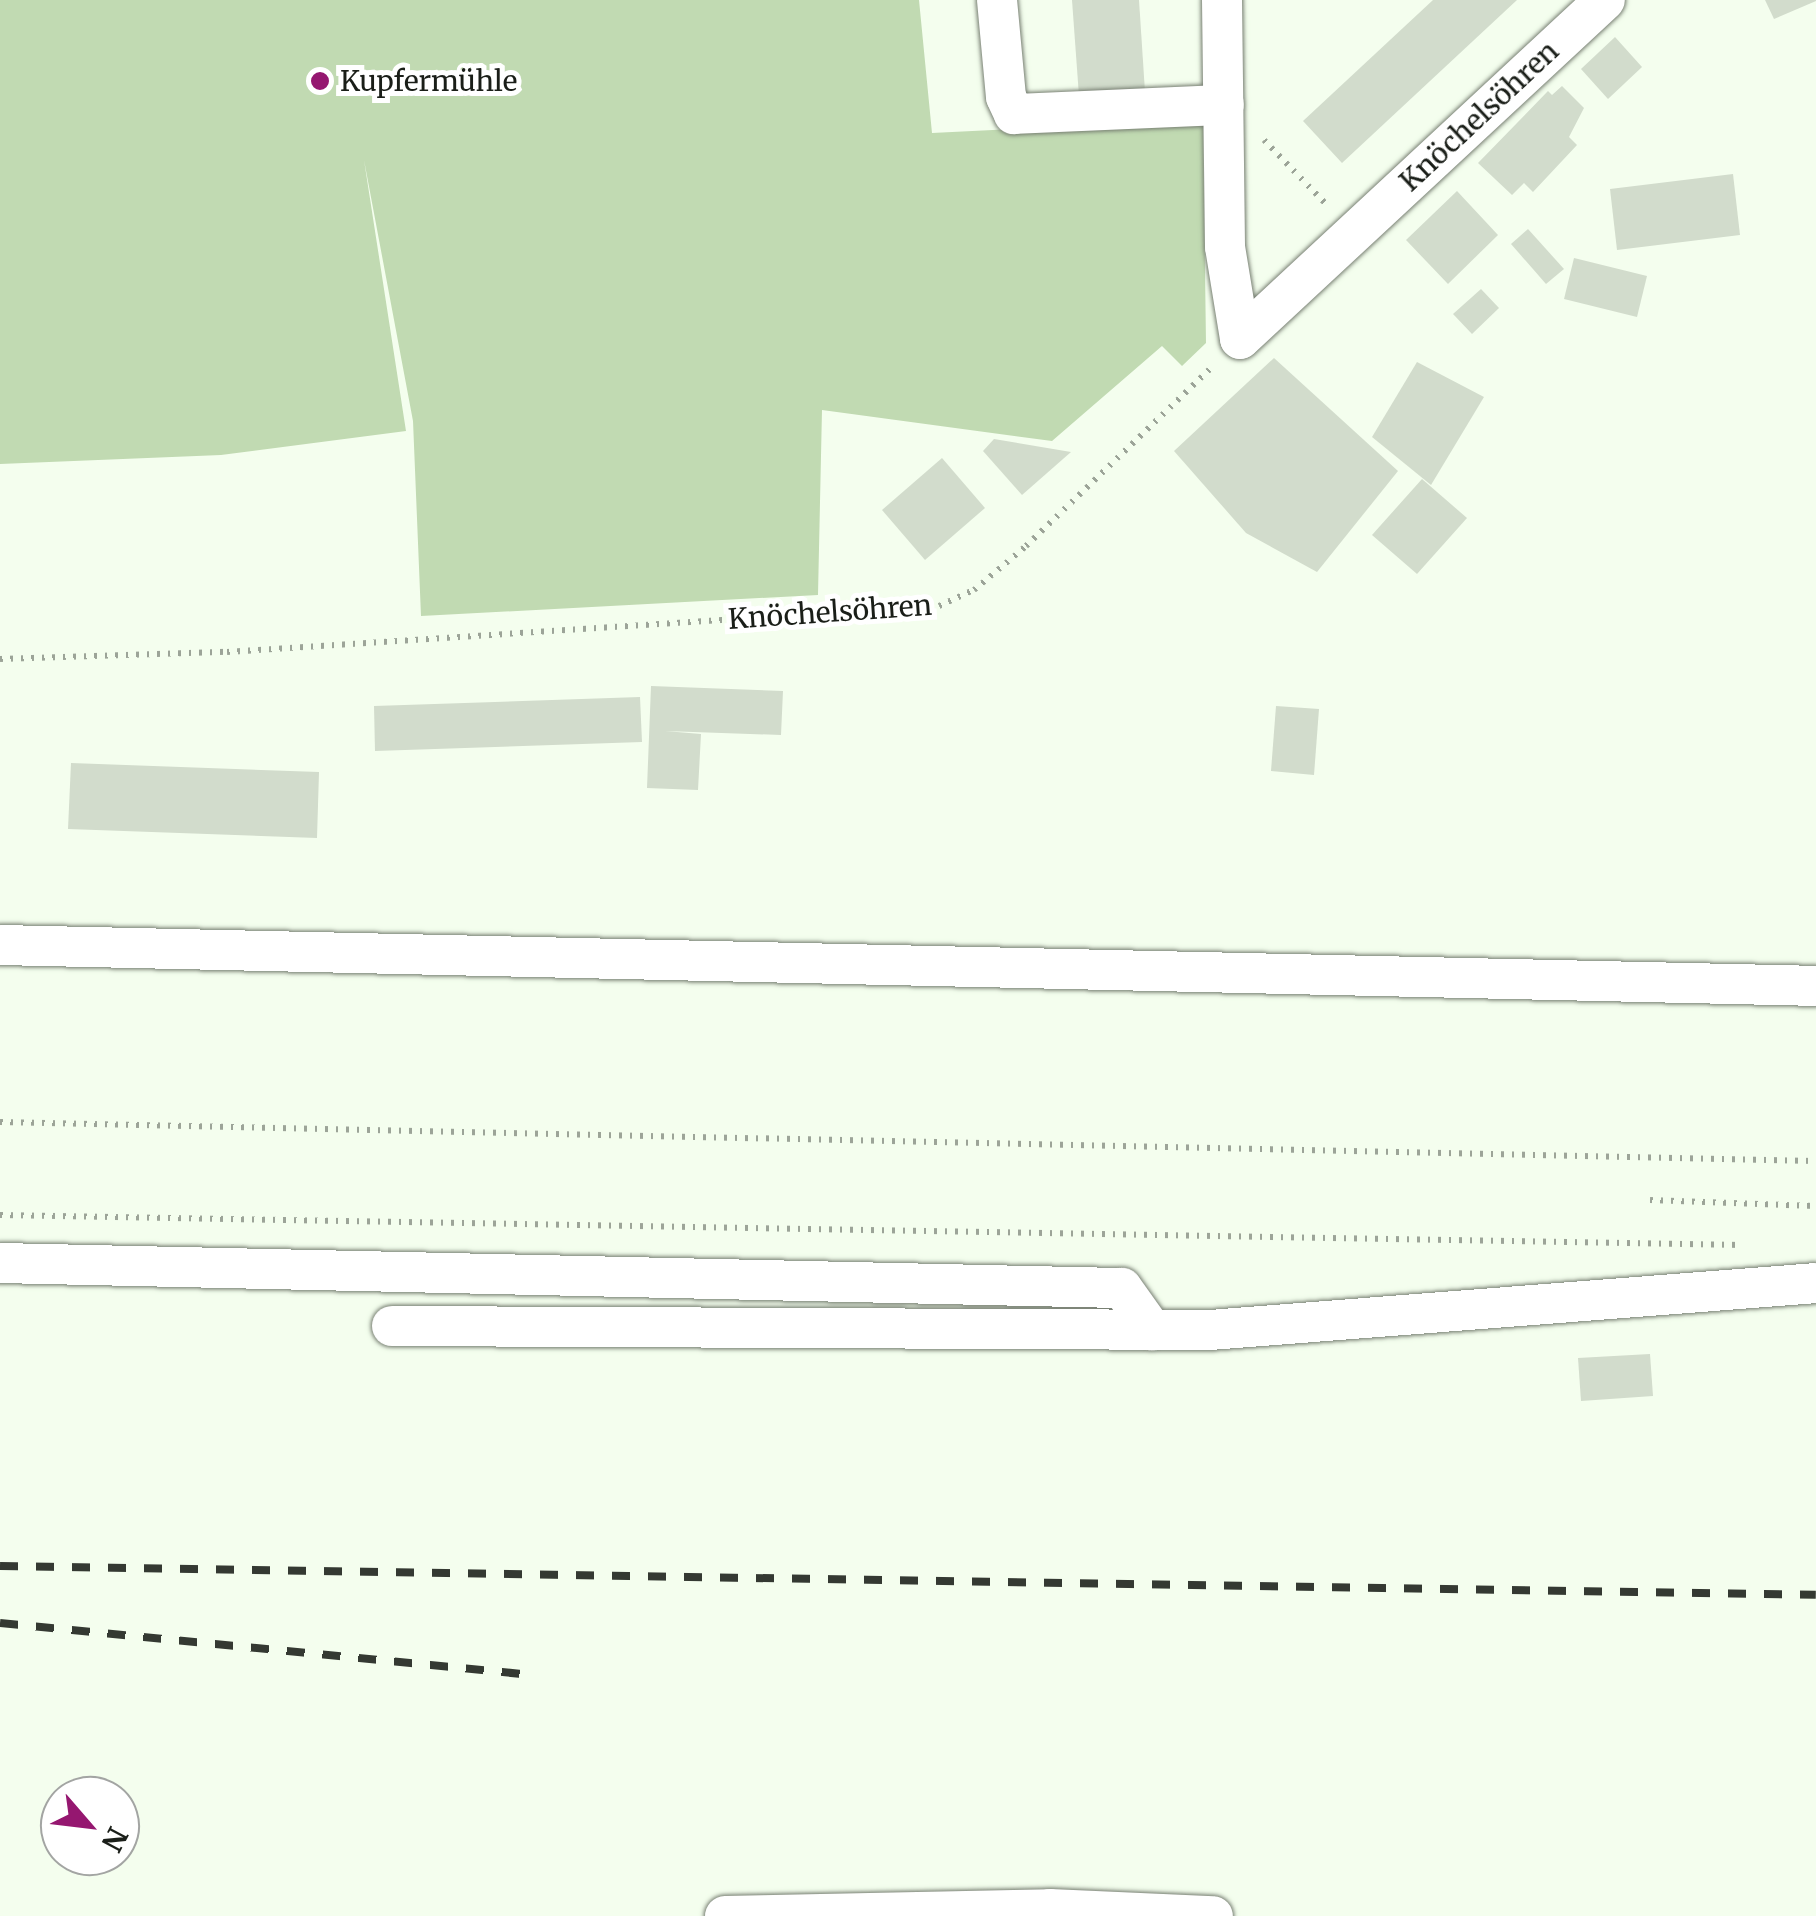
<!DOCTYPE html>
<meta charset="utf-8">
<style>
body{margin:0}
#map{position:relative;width:1816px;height:1916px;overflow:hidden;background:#f4feee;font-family:Merriweather,serif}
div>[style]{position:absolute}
.green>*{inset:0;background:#c1dab2}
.building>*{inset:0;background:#d2dccc}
.path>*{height:6px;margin-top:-3px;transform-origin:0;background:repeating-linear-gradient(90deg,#9ca498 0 2.5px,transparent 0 10.5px)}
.roads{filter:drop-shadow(0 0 2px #788073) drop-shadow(0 0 2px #788073)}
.minor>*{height:40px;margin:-20px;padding:0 20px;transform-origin:20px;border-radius:20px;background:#fff}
.rail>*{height:8px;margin-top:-4px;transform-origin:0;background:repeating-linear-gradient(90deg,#343932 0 18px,transparent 0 36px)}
.dots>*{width:28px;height:28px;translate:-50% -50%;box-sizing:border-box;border:5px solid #fff;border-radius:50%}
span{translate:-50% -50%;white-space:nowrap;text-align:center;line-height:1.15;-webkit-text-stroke:10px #fff;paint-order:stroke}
.poi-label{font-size:28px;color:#1a1e18}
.left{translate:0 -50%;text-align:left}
.street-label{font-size:28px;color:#1a1e18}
.north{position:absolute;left:40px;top:1776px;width:100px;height:100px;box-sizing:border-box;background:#fff;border:2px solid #a3a5a3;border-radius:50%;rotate:118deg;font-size:28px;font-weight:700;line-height:40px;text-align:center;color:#1a1e18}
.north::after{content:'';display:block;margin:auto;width:35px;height:45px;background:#951770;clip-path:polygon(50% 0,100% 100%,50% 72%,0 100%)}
</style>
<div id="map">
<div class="green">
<div style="clip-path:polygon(0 0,919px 0,932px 133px,1203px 120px,1206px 343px,1182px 366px,1162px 346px,1052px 441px,822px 410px,818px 595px,421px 616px,413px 421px,364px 160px,406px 431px,221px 455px,0 464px)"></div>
</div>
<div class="building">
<div style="clip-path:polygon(1072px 0,1139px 0,1145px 92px,1079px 96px)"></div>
<div style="clip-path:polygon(1433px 0,1517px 0,1342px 163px,1303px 121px)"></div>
<div style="clip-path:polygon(1765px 0,1816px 0,1816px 1px,1774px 19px)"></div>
<div style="clip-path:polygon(1615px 37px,1642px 67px,1608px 99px,1581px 69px)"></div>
<div style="clip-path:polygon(1562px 86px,1584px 108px,1569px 137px,1577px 145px,1533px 192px,1524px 183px,1512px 195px,1478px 163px,1548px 91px,1552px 95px)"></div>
<div style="clip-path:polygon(1733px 174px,1740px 235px,1617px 250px,1610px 189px)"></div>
<div style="clip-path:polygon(1457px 191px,1498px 235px,1448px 284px,1406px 240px)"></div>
<div style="clip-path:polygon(1528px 229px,1564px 269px,1546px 284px,1511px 244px)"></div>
<div style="clip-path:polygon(1574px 258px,1647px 276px,1637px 317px,1564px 299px)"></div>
<div style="clip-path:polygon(1481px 289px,1499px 308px,1472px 334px,1453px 314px)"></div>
<div style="clip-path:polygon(1274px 358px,1398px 471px,1317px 572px,1246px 533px,1174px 451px)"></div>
<div style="clip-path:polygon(1417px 362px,1484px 397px,1431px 485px,1372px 437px)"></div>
<div style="clip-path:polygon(994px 439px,1071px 452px,1022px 495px,983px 451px)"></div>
<div style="clip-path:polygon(942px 458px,985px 508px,925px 560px,882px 510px)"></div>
<div style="clip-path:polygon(1422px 479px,1467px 518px,1417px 574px,1372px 535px)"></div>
<div style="clip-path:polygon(651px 686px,783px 691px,781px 735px,665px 731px,701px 734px,698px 790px,647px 788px)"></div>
<div style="clip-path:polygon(640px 697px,642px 742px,375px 751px,374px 706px)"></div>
<div style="clip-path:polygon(1276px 706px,1319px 709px,1314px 775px,1271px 771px)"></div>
<div style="clip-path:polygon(71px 763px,319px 772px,317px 838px,68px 829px)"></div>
<div style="clip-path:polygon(1650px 1354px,1653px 1396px,1581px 1401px,1578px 1358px)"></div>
</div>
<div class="path">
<div style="left:1264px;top:140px;width:92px;rotate:45.9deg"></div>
<div style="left:0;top:659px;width:227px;rotate:-1.8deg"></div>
<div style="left:227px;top:652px;width:713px;rotate:-3.7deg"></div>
<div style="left:939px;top:606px;width:38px;rotate:-25deg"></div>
<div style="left:974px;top:590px;width:68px;rotate:-40.2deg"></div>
<div style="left:1026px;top:546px;width:261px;rotate:-43.9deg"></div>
<div style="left:0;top:1122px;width:1816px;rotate:1.23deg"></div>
<div style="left:1650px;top:1200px;width:166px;rotate:2.1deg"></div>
<div style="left:0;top:1215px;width:1743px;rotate:0.99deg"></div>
</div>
<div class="roads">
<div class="minor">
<div style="left:997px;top:0;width:97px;rotate:84.7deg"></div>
<div style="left:1006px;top:97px;width:19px;rotate:65deg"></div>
<div style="left:1014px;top:114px;width:210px;rotate:-2.5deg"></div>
<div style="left:1222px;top:0;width:247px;rotate:89.3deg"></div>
<div style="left:1225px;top:247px;width:93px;rotate:80.7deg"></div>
<div style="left:1240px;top:339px;width:498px;rotate:-42.9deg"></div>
<div style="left:0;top:945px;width:1816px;rotate:1.29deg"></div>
<div style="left:0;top:1263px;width:1122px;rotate:1.28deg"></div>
<div style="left:1122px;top:1288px;width:52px;rotate:54.5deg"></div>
<div style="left:392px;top:1326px;width:818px;rotate:0.28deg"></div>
<div style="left:1210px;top:1330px;width:608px;rotate:-4.43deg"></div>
<div style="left:725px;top:1916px;width:325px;rotate:-1.2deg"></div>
<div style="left:1050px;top:1909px;width:163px;rotate:2.5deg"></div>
</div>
</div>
<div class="rail">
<div style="left:0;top:1566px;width:1816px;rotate:0.91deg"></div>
<div style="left:0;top:1623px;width:524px;rotate:5.58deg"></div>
</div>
<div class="dots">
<div style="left:320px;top:81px;background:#951770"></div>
</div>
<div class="poi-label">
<span class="left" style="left:340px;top:81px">Kupfermühle</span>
</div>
<div class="street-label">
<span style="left:1479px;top:116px;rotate:-43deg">Knöchelsöhren</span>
<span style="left:830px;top:612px;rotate:-4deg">Knöchelsöhren</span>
</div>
<div class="north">N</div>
</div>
